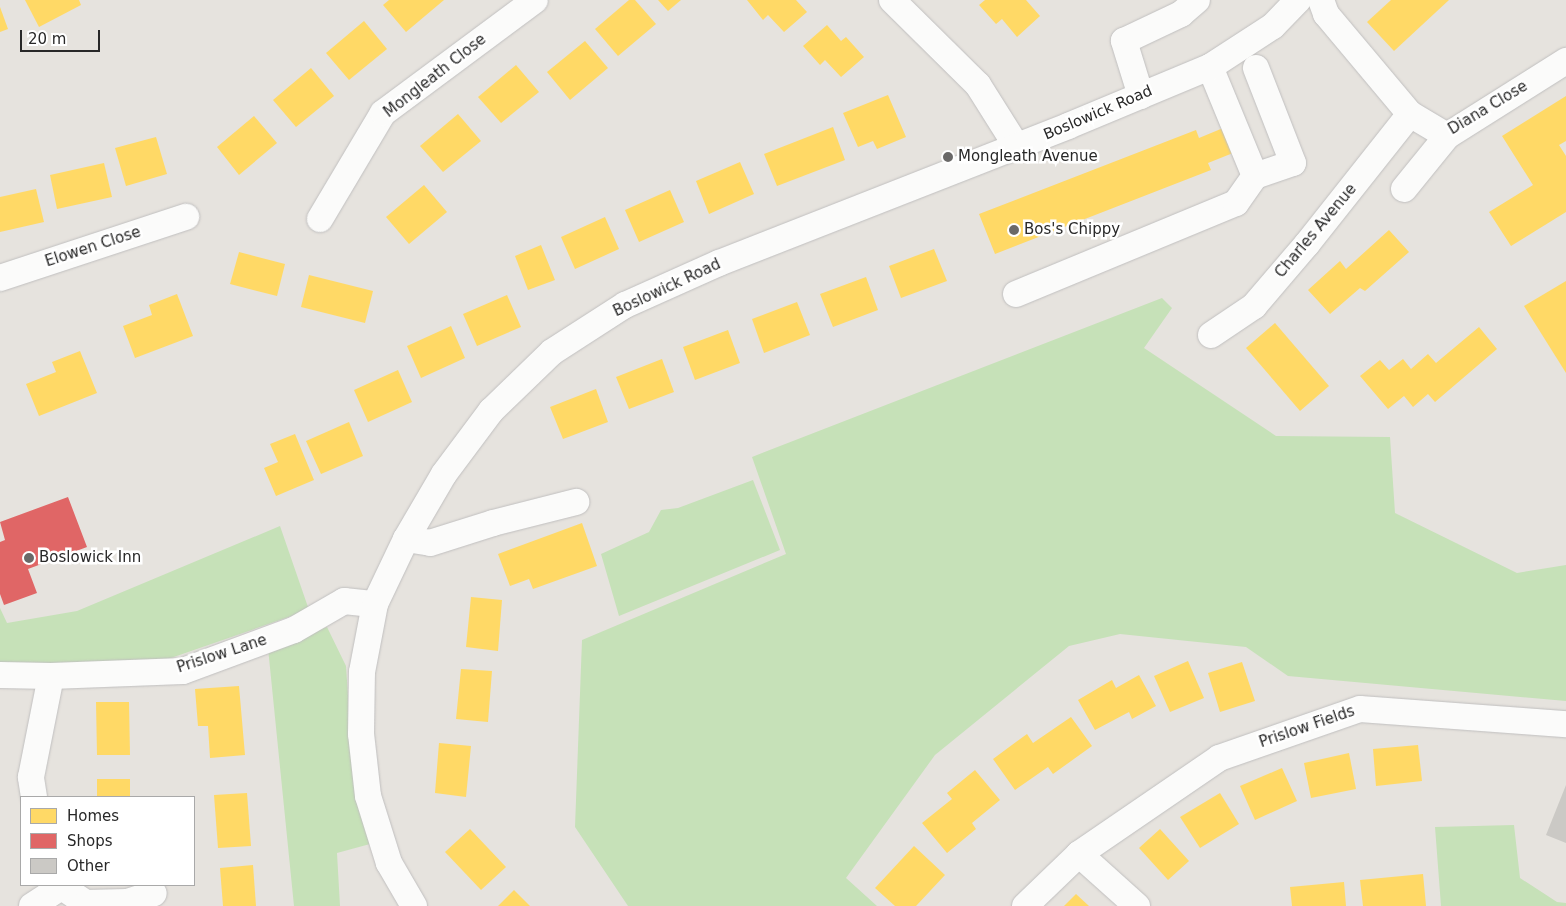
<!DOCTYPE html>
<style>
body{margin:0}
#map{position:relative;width:1566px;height:906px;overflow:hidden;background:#e6e3de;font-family:"DejaVu Sans",sans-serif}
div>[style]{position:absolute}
.green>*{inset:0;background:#c6e1b8}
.homes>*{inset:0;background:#ffd966}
.shops>*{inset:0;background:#e06666}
.building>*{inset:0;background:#cbc9c5}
.roads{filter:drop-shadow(0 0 1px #c0bfbf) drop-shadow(0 0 1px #c0bfbf)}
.minor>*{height:26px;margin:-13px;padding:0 13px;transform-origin:13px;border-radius:13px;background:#fbfbfa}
.dots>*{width:14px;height:14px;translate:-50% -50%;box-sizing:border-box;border:2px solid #fff;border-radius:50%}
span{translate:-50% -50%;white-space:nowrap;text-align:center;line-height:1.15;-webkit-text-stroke:5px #fff;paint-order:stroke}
.street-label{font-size:15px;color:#282828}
.poi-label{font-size:15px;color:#282828}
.left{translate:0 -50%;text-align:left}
.legend{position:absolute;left:20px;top:796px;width:175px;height:90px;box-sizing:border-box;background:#fff;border:1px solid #a9a9a9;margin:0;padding:6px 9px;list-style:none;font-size:15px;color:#282828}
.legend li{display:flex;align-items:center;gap:10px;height:25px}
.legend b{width:25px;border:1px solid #a9a9a9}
.scale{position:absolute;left:20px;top:30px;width:80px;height:22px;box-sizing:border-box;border:2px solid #282828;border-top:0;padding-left:6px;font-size:15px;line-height:18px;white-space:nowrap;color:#282828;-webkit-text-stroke:4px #fff;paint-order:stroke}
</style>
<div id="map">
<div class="green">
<div style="clip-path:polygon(1162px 298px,1172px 308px,1144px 348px,1276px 436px,1390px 437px,1395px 513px,1517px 573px,1566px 565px,1566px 701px,1288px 676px,1246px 647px,1120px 634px,1069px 646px,935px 755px,846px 878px,877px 906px,628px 906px,575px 827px,582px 640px,786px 554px,752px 457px)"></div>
<div style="clip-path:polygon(753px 480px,780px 550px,619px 616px,601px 554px,649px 532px,661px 510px,678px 508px)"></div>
<div style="clip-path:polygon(280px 526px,309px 610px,168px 659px,0 666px,0 608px,7px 623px,77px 611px)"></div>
<div style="clip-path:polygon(327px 627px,346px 666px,354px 785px,370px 844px,337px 853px,340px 906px,294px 906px,268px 648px)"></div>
<div style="clip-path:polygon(1514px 825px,1520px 878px,1557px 902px,1566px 903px,1566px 906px,1441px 906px,1435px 827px)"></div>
</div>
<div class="homes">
<div style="clip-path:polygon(25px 0,79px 0,81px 5px,39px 27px)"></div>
<div style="clip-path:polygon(389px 0,444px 0,406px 32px,383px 5px)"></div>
<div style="clip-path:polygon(629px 0,635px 0,656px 24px,618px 56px,595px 29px)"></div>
<div style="clip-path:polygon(658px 0,681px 0,668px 11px)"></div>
<div style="clip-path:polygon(747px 0,796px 0,807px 12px,784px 32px,768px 15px,763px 20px)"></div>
<div style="clip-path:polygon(985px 0,1026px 0,1040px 16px,1017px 37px,1002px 19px,996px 24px,979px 5px)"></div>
<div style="clip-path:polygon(1391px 0,1449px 0,1394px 51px,1367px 22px)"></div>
<div style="clip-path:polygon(0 7px,8px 29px,0 32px)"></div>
<div style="clip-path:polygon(364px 21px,387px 49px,349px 80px,326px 53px)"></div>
<div style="clip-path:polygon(827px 25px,841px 41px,846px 37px,864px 57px,841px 77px,825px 60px,820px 65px,803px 46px)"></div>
<div style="clip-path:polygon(585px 41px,608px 68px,570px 100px,547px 72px)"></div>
<div style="clip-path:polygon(516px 65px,539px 92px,501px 123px,478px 97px)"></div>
<div style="clip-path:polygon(311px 68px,334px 96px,296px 127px,273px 100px)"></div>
<div style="clip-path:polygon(888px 95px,906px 137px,877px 149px,873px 141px,858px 147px,843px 113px)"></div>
<div style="clip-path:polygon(1566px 96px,1566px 141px,1559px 145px,1566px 156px,1566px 212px,1511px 246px,1489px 212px,1533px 185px,1502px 136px)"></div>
<div style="clip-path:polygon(458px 114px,481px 141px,443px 172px,420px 146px)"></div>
<div style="clip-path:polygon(254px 116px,277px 143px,239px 175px,217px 147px)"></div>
<div style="clip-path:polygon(1228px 126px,1238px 151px,1208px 163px,1211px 170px,995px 254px,979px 214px,1196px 130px,1199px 138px)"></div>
<div style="clip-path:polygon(833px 127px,845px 160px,777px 186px,764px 154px)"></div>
<div style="clip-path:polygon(156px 137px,167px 174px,126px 186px,115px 148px)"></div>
<div style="clip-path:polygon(740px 162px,754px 194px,709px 214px,696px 181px)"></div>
<div style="clip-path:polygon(104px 163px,112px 197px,57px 209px,50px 175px)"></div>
<div style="clip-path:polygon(424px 185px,447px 212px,409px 244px,386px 217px)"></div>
<div style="clip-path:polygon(36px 189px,44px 222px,0 232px,0 197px)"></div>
<div style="clip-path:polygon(670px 190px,684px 222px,639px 242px,625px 210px)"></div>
<div style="clip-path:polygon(605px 217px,619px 249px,575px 269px,561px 237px)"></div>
<div style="clip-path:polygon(1389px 230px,1409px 252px,1365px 291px,1360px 288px,1330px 314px,1308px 290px,1340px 261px,1346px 269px)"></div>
<div style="clip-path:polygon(541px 245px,555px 280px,528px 290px,515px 256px)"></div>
<div style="clip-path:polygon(934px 249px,947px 281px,901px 298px,889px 266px)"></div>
<div style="clip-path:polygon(239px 252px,285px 264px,277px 296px,230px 284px)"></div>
<div style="clip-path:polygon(309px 275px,373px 291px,365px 323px,301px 307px)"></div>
<div style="clip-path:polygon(866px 277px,878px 310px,833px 327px,820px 294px)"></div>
<div style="clip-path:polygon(1566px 281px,1566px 373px,1524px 306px)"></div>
<div style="clip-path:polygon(177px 294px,193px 336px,135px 358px,123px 326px,152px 315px,149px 305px)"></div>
<div style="clip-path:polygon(507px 295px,521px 327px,477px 346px,463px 314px)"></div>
<div style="clip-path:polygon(797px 302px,810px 335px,764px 353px,752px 319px)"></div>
<div style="clip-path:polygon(1275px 323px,1329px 386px,1300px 411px,1246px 348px)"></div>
<div style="clip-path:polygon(451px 326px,465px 358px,421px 378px,407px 346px)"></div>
<div style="clip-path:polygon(1479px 327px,1497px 349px,1435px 402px,1428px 394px,1413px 407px,1404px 396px,1388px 409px,1360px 376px,1380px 360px,1389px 370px,1403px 359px,1411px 369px,1428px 354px,1436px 363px)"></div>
<div style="clip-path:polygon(728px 330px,740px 363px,695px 380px,683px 347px)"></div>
<div style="clip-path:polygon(80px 351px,97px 393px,39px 416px,26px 384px,56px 372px,52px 362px)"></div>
<div style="clip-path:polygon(662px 359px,674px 392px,629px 409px,616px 377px)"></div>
<div style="clip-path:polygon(398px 370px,412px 402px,368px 422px,354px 390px)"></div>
<div style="clip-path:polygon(596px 389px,608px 422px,563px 439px,550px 407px)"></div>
<div style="clip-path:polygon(349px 422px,363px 456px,321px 474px,306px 441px)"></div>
<div style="clip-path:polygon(295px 434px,314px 480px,276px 496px,264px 468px,278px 462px,270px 444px)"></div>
<div style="clip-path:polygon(582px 523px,597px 566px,533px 589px,529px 579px,510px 586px,498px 554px)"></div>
<div style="clip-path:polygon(471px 597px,502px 600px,498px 651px,466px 647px)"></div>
<div style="clip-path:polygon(1188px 661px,1204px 698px,1170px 712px,1154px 676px)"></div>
<div style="clip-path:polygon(1242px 662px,1255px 701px,1220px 712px,1208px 673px)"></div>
<div style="clip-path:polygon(461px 669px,492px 671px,488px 722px,456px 719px)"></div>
<div style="clip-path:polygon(1139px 675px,1156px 706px,1132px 719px,1129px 712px,1095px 730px,1078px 700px,1112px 680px,1116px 688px)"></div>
<div style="clip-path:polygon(239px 686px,245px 755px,210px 758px,208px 726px,198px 726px,195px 689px)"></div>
<div style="clip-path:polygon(96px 702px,129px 702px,130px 755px,97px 755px)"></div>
<div style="clip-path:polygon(1071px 717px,1092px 746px,1053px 774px,1048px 767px,1015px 790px,993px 759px,1027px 734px,1033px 743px)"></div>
<div style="clip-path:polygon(439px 743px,471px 746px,466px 797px,435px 793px)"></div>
<div style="clip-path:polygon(1418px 745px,1422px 781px,1376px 786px,1373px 749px)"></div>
<div style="clip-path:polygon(1349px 753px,1356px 789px,1311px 798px,1304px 763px)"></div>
<div style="clip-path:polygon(1282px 768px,1297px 801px,1255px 820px,1240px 786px)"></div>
<div style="clip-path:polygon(975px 770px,1000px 800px,972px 823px,976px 829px,947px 853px,922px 823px,952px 799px,947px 793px)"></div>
<div style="clip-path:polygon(97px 779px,130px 779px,130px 797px,97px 797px)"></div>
<div style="clip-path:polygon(247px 793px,251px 846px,218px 848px,214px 795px)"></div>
<div style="clip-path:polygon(1220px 793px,1239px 824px,1200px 848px,1180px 817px)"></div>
<div style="clip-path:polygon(470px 829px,506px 867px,481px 890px,445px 852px)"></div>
<div style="clip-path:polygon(1160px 829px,1189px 861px,1168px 880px,1139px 848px)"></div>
<div style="clip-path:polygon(914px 846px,945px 875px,916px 906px,895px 906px,875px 888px)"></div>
<div style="clip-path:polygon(253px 865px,256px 906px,223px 906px,220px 868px)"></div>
<div style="clip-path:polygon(1423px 874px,1426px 906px,1363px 906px,1360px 880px)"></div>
<div style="clip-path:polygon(1344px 882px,1346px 906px,1292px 906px,1290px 887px)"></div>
<div style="clip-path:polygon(514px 890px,530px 906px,498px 906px)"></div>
<div style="clip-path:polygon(1076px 894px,1089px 906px,1064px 906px)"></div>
</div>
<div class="shops">
<div style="clip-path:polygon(68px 497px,87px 547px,28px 569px,37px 593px,4px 605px,0 594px,0 542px,5px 540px,0 522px)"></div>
</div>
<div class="building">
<div style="clip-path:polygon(1566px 785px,1566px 843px,1546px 835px)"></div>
</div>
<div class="roads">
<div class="minor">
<div style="left:892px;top:0;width:121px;rotate:44.7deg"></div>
<div style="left:978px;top:85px;width:73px;rotate:57.8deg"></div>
<div style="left:1321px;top:0;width:15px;rotate:70deg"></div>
<div style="left:1326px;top:14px;width:131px;rotate:50deg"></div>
<div style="left:1410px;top:114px;width:43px;rotate:30.7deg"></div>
<div style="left:1447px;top:136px;width:141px;rotate:-32.2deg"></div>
<div style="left:1141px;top:96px;width:58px;rotate:-107.2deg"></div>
<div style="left:1124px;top:41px;width:63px;rotate:-25.3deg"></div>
<div style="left:1181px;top:14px;width:21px;rotate:-41deg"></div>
<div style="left:1255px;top:176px;width:40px;rotate:-18.9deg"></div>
<div style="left:1293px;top:163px;width:102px;rotate:-111.3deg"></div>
<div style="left:1404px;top:189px;width:68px;rotate:-50.9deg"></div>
<div style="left:320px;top:219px;width:123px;rotate:-59.3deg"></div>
<div style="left:383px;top:113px;width:189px;rotate:-36.6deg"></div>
<div style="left:0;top:278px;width:196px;rotate:-18.2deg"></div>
<div style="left:1016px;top:294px;width:238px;rotate:-22.5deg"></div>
<div style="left:1236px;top:203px;width:33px;rotate:-55deg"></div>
<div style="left:1255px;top:176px;width:118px;rotate:-112.4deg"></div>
<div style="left:1211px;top:335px;width:52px;rotate:-34deg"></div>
<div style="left:1254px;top:306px;width:82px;rotate:-49.5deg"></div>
<div style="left:1307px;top:244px;width:166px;rotate:-51.6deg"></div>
<div style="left:406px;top:539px;width:24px;rotate:9deg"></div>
<div style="left:430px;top:543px;width:66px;rotate:-17.6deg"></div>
<div style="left:493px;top:523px;width:86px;rotate:-14.2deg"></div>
<div style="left:0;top:675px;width:51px;rotate:1.1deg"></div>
<div style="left:51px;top:676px;width:132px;rotate:-2.2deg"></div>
<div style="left:183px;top:671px;width:118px;rotate:-20.3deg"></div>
<div style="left:294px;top:630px;width:58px;rotate:-30.1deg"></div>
<div style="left:344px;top:601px;width:31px;rotate:6deg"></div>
<div style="left:34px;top:797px;width:20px;rotate:-99deg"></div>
<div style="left:31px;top:777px;width:103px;rotate:-78.8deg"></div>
<div style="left:1079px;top:854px;width:78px;rotate:41.9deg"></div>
<div style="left:59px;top:885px;width:32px;rotate:34deg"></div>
<div style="left:86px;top:903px;width:41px;rotate:-1.4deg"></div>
<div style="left:127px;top:902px;width:28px;rotate:-18deg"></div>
<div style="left:32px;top:906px;width:35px;rotate:-33deg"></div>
<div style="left:414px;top:906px;width:50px;rotate:-120.2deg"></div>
<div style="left:389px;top:863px;width:70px;rotate:-107.4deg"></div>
<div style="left:368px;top:796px;width:62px;rotate:-96.4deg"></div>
<div style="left:361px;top:734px;width:62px;rotate:-89.1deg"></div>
<div style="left:362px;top:672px;width:69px;rotate:-79.2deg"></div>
<div style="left:375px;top:604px;width:72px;rotate:-64.5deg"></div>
<div style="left:406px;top:539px;width:75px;rotate:-59.7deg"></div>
<div style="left:444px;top:474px;width:79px;rotate:-53.3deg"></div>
<div style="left:491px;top:411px;width:85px;rotate:-44deg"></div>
<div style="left:552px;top:352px;width:87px;rotate:-32.8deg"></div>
<div style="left:625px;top:305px;width:103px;rotate:-24.1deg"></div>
<div style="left:719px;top:263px;width:375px;rotate:-21.4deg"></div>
<div style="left:1068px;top:126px;width:154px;rotate:-22.6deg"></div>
<div style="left:1210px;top:67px;width:75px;rotate:-33.1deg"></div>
<div style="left:1273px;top:26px;width:36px;rotate:-46deg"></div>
<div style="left:1025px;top:906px;width:75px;rotate:-43.9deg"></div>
<div style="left:1079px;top:854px;width:170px;rotate:-34.4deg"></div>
<div style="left:1219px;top:758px;width:149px;rotate:-19.2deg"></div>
<div style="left:1360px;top:709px;width:207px;rotate:4.2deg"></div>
</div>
</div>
<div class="dots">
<div style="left:948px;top:157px;background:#6a6968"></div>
<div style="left:1014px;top:230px;background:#6a6968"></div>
<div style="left:29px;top:558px;background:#6a6968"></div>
</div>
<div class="street-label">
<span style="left:435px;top:76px;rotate:-38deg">Mongleath Close</span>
<span style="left:1488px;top:108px;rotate:-31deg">Diana Close</span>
<span style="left:1098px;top:113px;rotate:-23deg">Boslowick Road</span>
<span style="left:1316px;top:231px;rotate:-50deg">Charles Avenue</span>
<span style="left:93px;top:247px;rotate:-18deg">Elowen Close</span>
<span style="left:667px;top:288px;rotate:-25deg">Boslowick Road</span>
<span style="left:222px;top:654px;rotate:-18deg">Prislow Lane</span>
<span style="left:1307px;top:727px;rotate:-19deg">Prislow Fields</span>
</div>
<div class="poi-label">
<span class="left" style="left:958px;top:157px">Mongleath Avenue</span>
<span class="left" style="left:1024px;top:230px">Bos's Chippy</span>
<span class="left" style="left:39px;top:558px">Boslowick Inn</span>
</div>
<ul class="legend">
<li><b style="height:14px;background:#ffd966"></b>Homes</li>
<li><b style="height:14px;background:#e06666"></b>Shops</li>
<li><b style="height:14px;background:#cbc9c5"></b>Other</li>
</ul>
<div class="scale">20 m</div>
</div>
